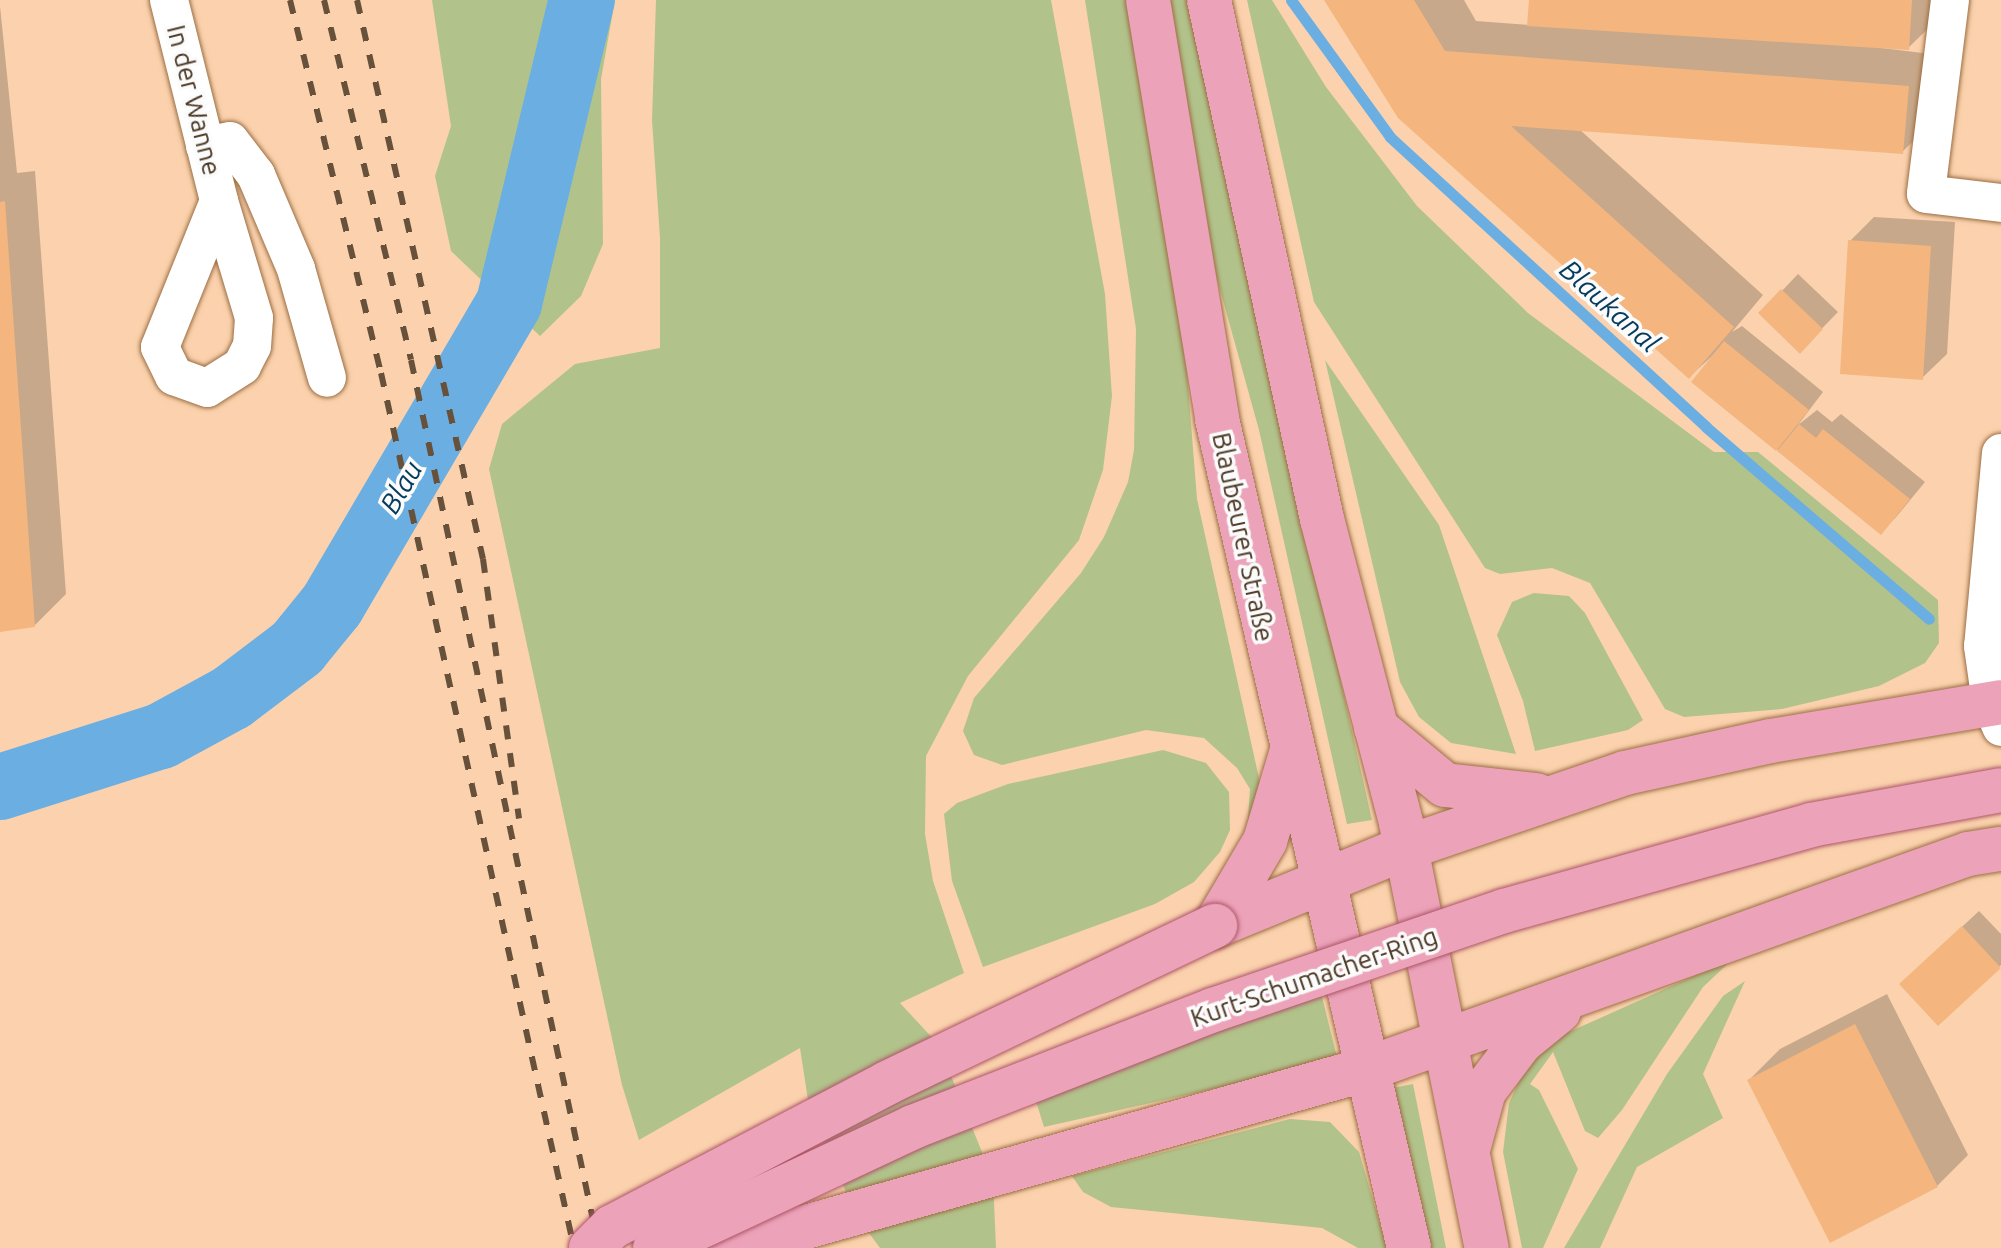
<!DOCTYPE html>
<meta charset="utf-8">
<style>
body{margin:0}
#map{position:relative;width:2001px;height:1248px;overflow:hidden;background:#fbd2ad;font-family:Ubuntu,sans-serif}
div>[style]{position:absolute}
.green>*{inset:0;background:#b1c38b}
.shadow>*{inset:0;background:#0003}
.stream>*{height:11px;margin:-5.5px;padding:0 5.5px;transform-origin:5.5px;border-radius:5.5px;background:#6baee2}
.river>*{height:66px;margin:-33px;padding:0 33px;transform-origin:33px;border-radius:33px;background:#6baee2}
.building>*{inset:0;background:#f4b67e}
.roads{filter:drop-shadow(0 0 2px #9c6e43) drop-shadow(0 0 2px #9c6e43)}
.minor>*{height:38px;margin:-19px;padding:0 19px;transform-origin:19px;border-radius:19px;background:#fff}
.major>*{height:44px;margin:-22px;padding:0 22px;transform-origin:22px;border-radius:22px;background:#eca2b9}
.rail>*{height:6px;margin-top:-3px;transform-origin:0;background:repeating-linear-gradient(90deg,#68513b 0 14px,transparent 0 28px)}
.bridges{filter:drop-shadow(0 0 2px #ac5466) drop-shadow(0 0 2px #ac5466)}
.major-bridge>*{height:44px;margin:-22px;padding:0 22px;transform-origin:22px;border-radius:22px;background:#eca2b9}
span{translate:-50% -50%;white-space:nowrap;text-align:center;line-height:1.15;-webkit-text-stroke:7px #fbfbfb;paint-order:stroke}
.street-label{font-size:26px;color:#4b3724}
.water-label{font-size:28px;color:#053c5e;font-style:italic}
</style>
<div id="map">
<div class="green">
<div style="clip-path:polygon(432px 0,615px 0,601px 79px,603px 244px,581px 296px,540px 336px,451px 251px,435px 176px,451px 126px)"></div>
<div style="clip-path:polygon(656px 0,1051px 0,1105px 294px,1112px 396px,1103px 470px,1079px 540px,968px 676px,926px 756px,925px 834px,933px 881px,964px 973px,900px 1003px,938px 1044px,993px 1179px,996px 1248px,880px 1248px,855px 1214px,808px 1100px,800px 1048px,639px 1140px,622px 1085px,489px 469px,502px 424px,575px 364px,660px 348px,660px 238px,652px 120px)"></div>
<div style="clip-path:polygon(1085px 0,1130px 0,1183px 322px,1197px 499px,1261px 787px,1247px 832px,1250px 789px,1237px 768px,1204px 738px,1146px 730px,1002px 765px,974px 755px,963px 731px,974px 698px,1081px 573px,1104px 537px,1128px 482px,1134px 450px,1136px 329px)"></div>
<div style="clip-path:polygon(1169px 0,1187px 0,1372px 820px,1347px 824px,1259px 430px,1216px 275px)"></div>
<div style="clip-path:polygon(1247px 0,1272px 0,1326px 87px,1417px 206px,1528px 313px,1714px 452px,1758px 452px,1938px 600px,1939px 643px,1925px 663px,1879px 686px,1782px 709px,1684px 717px,1665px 709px,1590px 583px,1552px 568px,1500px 574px,1485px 568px,1314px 302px)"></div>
<div style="clip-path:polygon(1325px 360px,1439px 525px,1516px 754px,1451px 743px,1419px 717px,1400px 682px)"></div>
<div style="clip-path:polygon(1534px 593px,1569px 596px,1585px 613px,1643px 720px,1628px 730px,1535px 751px,1523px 701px,1497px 635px,1512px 602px)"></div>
<div style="clip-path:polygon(1163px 750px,1206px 763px,1229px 792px,1230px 830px,1220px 852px,1194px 882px,1155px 904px,983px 967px,952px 881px,944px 814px,957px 803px,1008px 784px)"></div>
<div style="clip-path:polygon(1734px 958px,1703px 987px,1622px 1110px,1598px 1138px,1585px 1131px,1553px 1052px,1530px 1084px,1539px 1090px,1578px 1169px,1543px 1248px,1522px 1248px,1503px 1152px,1509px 1103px,1521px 1077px,1541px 1049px,1560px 1036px)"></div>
<div style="clip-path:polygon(1745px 981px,1703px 1074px,1723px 1118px,1637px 1167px,1600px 1248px,1564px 1248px,1667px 1074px,1723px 996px)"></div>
<div style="clip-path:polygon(1319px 985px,1338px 1061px,1044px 1127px,1033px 1092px)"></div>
<div style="clip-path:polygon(1413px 1084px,1446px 1248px,1426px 1248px,1387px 1089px)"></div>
<div style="clip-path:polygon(1290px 1119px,1330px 1122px,1359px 1152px,1387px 1248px,1358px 1248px,1322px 1228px,1111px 1207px,1083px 1192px,1072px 1176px)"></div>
</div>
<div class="shadow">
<div style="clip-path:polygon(1327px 0,1464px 0,1476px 21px,1529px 25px,1531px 0,1941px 0,1940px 17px,1908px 48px,1849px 44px,1939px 55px,1934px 121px,1902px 152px,1579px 129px,1763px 295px,1732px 332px,1742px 326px,1823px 392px,1798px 425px,1817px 410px,1832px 422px,1841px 414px,1925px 482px,1897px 516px,1881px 533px,1694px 382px,1720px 349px,1689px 377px)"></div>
<div style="clip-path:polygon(0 6px,17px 173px,35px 171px,66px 594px,34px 626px,0 630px)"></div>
<div style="clip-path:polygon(1874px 217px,1955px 222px,1947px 354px,1922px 378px,1850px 241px)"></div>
<div style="clip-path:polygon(1798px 274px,1838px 312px,1800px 351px,1761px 313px)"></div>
<div style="clip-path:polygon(1979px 911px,2001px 934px,2001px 965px,1939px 1024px,1918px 968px)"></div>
<div style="clip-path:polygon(1887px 994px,1968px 1155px,1937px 1186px,1749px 1080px,1780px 1049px)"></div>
</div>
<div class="stream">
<div style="left:1291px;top:0;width:169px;rotate:54.1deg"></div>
<div style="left:1390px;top:137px;width:429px;rotate:42.5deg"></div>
<div style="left:1706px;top:427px;width:294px;rotate:40.7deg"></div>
</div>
<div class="river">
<div style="left:0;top:787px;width:169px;rotate:-17.6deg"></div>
<div style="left:161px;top:736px;width:80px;rotate:-28.5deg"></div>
<div style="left:231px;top:698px;width:83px;rotate:-37.1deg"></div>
<div style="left:297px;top:648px;width:55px;rotate:-50.9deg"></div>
<div style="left:332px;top:605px;width:350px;rotate:-59.6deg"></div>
<div style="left:509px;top:303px;width:312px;rotate:-76.5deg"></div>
</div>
<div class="building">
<div style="clip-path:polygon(1324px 0,1414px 0,1445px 51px,1909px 86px,1903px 154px,1511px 126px,1734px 327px,1689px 379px,1398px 118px)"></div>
<div style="clip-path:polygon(1529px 0,1912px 0,1909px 50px,1527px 26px)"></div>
<div style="clip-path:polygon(5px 201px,35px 627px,0 632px,0 202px)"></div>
<div style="clip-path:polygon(1848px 240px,1931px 246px,1923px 380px,1840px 374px)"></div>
<div style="clip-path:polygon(1781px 289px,1823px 329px,1800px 354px,1758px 313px)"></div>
<div style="clip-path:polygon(1724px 341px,1809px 410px,1776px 451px,1691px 382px)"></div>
<div style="clip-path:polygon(1799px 424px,1816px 438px,1823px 429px,1910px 499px,1881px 535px,1777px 451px)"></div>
<div style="clip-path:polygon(1962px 926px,2001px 968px,1938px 1026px,1899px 984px)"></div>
<div style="clip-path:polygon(1855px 1024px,1938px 1187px,1830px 1243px,1747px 1080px)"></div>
</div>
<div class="roads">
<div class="minor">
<div style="left:169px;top:0;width:207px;rotate:76deg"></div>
<div style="left:1950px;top:0;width:195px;rotate:97.1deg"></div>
<div style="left:1926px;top:194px;width:76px;rotate:6.8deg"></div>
<div style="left:205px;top:146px;width:25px;rotate:-11deg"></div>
<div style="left:230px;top:141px;width:43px;rotate:52.6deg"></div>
<div style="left:256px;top:175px;width:102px;rotate:66.9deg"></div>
<div style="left:296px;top:269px;width:113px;rotate:74.1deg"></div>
<div style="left:219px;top:201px;width:122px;rotate:73.3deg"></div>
<div style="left:254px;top:318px;width:28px;rotate:94deg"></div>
<div style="left:252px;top:346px;width:22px;rotate:117deg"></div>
<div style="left:242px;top:366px;width:41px;rotate:147.8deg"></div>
<div style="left:207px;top:388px;width:35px;rotate:-160deg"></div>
<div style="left:174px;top:376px;width:32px;rotate:-116deg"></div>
<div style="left:160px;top:347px;width:157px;rotate:-68deg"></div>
<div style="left:2001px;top:453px;width:194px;rotate:95.3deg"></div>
<div style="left:1983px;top:646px;width:58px;rotate:82deg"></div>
<div style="left:1991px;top:703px;width:26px;rotate:67deg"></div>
</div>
<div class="major">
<div style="left:1148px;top:0;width:425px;rotate:80.6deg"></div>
<div style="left:1217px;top:419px;width:851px;rotate:76.96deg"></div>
<div style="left:1209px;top:0;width:531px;rotate:77.72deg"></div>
<div style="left:1322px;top:519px;width:314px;rotate:75.4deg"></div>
<div style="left:1401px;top:823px;width:434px;rotate:78.6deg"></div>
<div style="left:1376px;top:728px;width:89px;rotate:39.6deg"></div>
<div style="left:1445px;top:785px;width:92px;rotate:6.3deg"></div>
<div style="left:1215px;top:926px;width:205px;rotate:-22.3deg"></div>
<div style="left:1405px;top:848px;width:232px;rotate:-18.8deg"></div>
<div style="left:1625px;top:773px;width:149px;rotate:-12.4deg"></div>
<div style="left:1771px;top:741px;width:233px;rotate:-9.6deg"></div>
<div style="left:1215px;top:926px;width:99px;rotate:-59.5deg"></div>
<div style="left:1265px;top:841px;width:91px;rotate:-73.4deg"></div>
<div style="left:1469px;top:1146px;width:57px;rotate:-74.7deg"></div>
<div style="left:1484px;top:1091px;width:61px;rotate:-52.9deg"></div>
<div style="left:1521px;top:1042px;width:49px;rotate:-39.2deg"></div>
<div style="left:731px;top:1248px;width:658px;rotate:-15.71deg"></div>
<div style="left:1364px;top:1070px;width:641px;rotate:-19.68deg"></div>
<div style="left:1968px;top:854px;width:33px;rotate:-9deg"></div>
</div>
</div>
<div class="rail">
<div style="left:290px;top:0;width:384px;rotate:76.3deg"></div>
<div style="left:381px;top:373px;width:896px;rotate:77.56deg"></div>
<div style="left:324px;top:0;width:370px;rotate:76.4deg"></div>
<div style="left:411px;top:360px;width:908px;rotate:78.05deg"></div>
<div style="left:357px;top:0;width:573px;rotate:77.3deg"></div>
<div style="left:483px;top:559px;width:262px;rotate:82.1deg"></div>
</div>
<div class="bridges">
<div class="major-bridge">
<div style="left:591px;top:1248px;width:30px;rotate:-45deg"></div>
<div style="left:612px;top:1227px;width:310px;rotate:-27.6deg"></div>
<div style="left:887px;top:1083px;width:364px;rotate:-25.6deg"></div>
<div style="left:655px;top:1248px;width:285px;rotate:-25.1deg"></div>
<div style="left:913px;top:1127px;width:322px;rotate:-21.3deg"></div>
<div style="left:1213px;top:1010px;width:307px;rotate:-18.8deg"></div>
<div style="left:1504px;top:911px;width:319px;rotate:-15.6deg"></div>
<div style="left:1811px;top:825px;width:193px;rotate:-10.4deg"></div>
</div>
</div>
<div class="street-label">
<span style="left:194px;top:100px;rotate:76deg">In der Wanne</span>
<span style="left:1243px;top:537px;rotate:78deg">Blaubeurer Straße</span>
<span style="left:1314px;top:977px;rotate:-19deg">Kurt-Schumacher-Ring</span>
</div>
<div class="water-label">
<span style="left:1610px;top:306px;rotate:42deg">Blaukanal</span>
<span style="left:401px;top:487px;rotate:-60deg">Blau</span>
</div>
</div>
